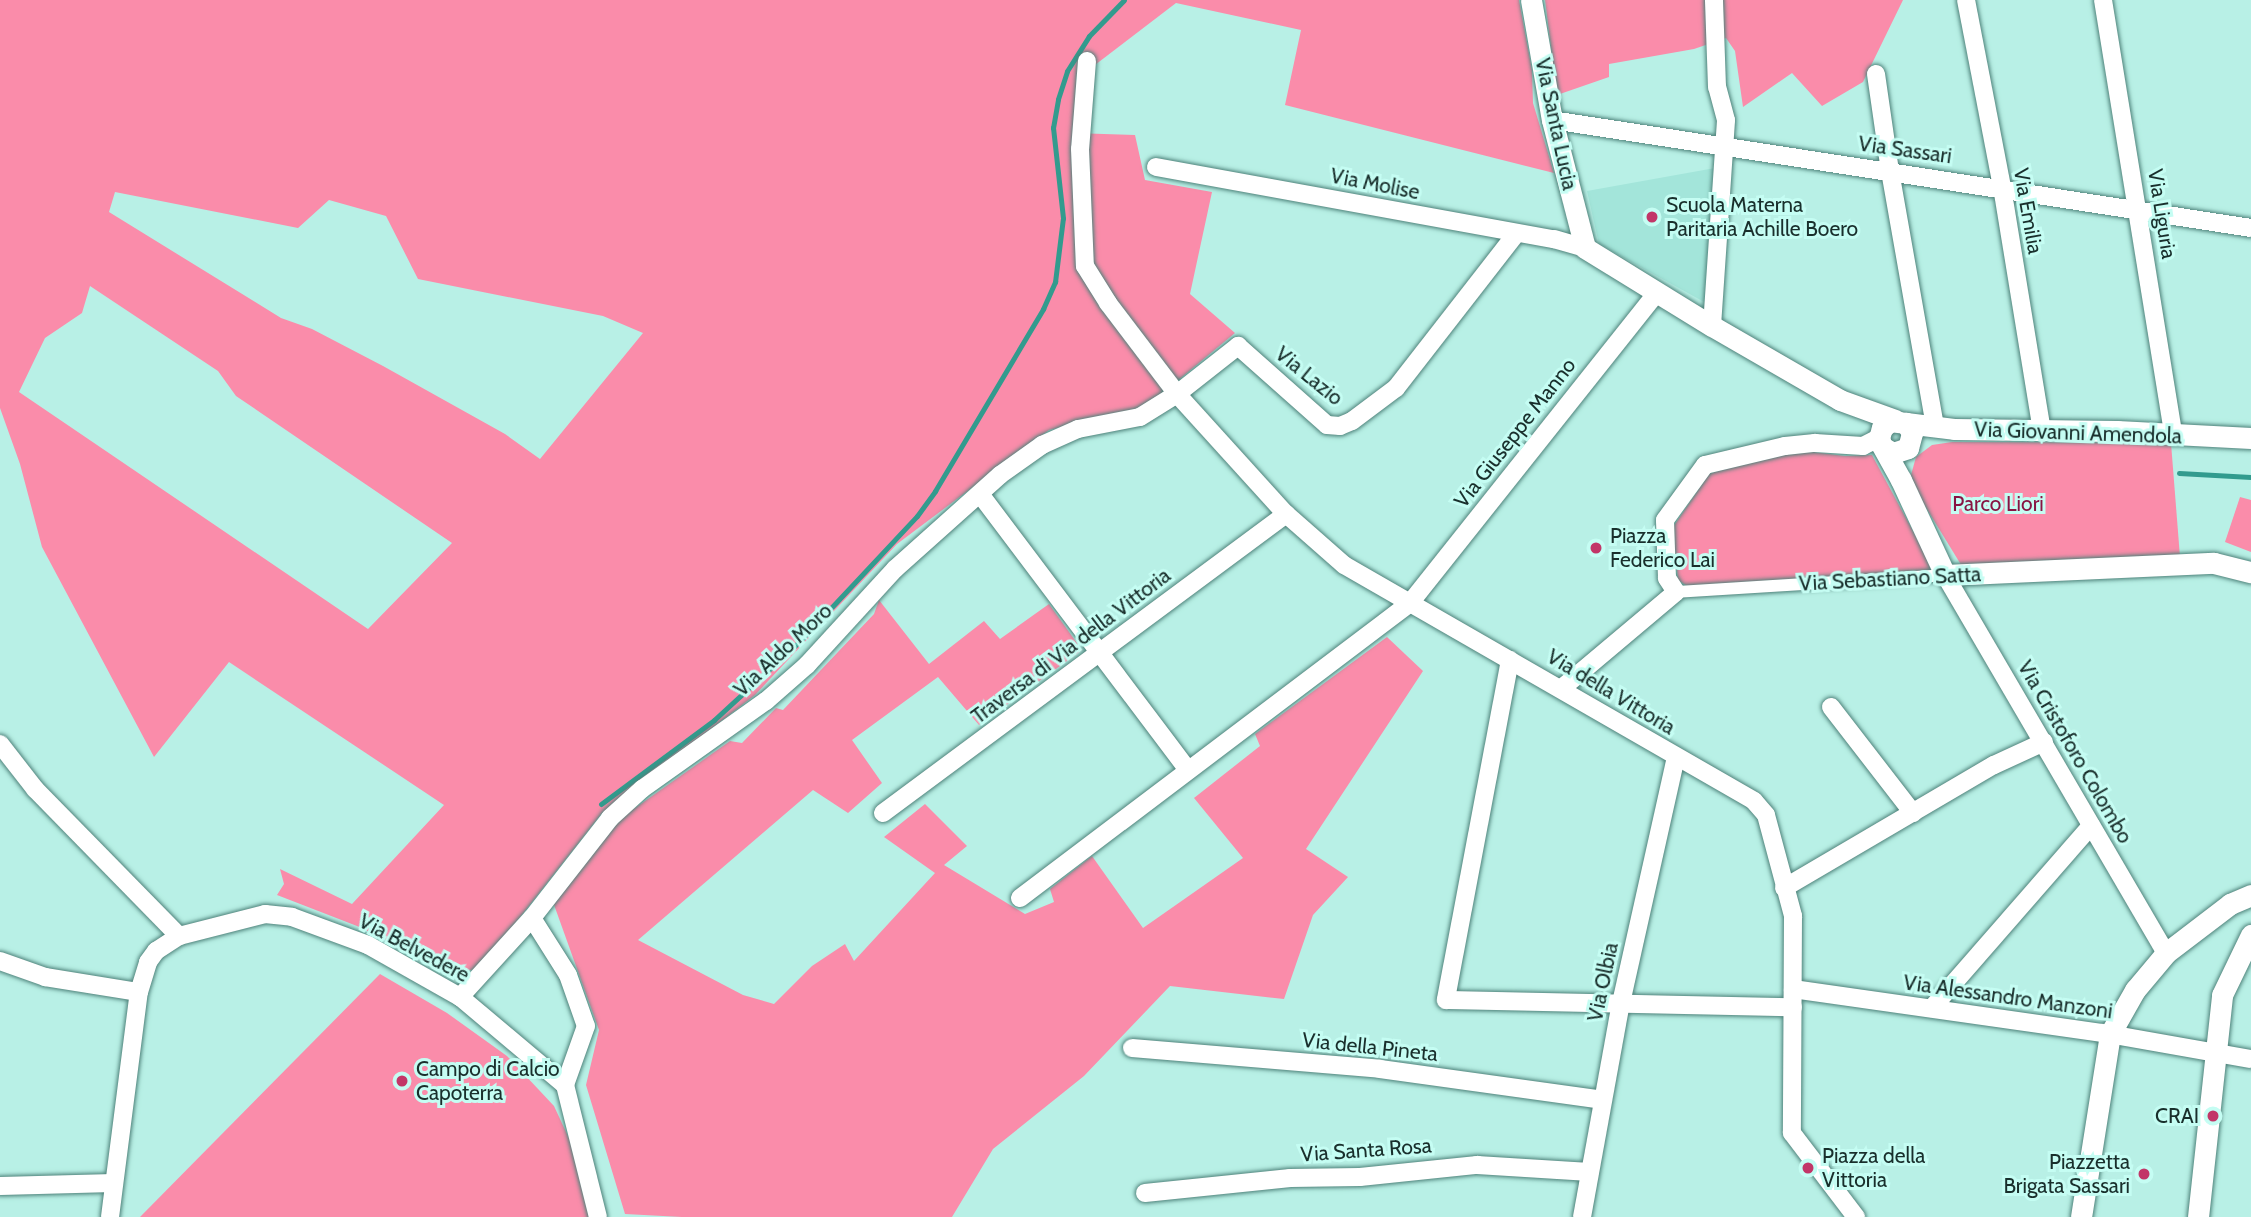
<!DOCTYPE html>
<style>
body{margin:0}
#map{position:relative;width:2251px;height:1217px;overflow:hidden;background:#b8f0e6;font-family:Cabin,sans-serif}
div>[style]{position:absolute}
.built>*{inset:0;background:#a3e5da}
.green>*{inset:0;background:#fa8caa}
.stream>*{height:5px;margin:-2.5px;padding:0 2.5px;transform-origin:2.5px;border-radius:2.5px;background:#329b8e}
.roads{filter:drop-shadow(0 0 2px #4e827a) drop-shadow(0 0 2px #4e827a)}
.pedestrian>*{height:12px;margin:-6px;padding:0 6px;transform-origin:6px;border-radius:6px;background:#fff}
.minor>*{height:18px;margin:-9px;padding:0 9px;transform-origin:9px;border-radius:9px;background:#fff}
.tertiary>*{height:21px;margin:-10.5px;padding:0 10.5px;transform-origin:10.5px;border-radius:10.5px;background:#fff}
.dots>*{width:19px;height:19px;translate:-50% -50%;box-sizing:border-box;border:4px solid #c5fdf3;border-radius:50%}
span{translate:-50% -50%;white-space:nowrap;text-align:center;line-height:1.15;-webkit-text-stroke:6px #c5fdf3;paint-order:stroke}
.street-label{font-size:21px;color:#192f2c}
.poi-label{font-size:21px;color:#192f2c}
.left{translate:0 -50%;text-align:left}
.right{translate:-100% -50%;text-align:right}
.park-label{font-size:21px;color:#881443}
</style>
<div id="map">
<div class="built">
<div style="clip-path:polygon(1715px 168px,1706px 303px,1599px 244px,1587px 191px)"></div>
</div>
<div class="green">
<div style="clip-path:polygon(evenodd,0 0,1519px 0,1532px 70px,1533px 103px,1554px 173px,1285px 105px,1301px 30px,1176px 3px,1091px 68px,1082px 65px,1077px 72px,1073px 133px,1135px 135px,1145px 180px,1212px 192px,1190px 294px,1235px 333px,1146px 407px,1049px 430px,897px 544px,755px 695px,602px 813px,488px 958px,476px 969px,456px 973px,357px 926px,277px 895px,284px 884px,280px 869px,352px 904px,444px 805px,229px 662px,154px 757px,42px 547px,20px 464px,0 408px,0 0,115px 192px,298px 228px,329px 200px,386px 216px,418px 279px,603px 316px,643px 333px,540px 459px,505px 434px,383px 366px,312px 329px,281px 318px,109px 212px,115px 192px,0 0,90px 286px,218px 371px,236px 396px,452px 543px,368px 629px,19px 392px,45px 338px,82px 313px,90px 286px)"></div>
<div style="clip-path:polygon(1545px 0,1903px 0,1863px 82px,1822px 106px,1792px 73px,1743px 107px,1735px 51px,1726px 38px,1694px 49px,1609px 64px,1609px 77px,1557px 95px)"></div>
<div style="clip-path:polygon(1952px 442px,2171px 443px,2180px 557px,1963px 568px,1917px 493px,1911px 475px,1916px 457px,1932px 445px)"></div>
<div style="clip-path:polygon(1797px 450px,1845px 456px,1872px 455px,1934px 570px,1687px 586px,1678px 580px,1673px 527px,1709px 474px,1743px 462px)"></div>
<div style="clip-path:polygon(2240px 497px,2251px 500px,2251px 552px,2225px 542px)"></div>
<div style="clip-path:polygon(879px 600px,929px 664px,984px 621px,1000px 639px,1049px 604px,1082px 650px,979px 725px,938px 677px,852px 740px,882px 783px,848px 813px,813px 790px,638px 940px,743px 995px,774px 1004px,812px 966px,845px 944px,854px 961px,935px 873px,884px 837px,925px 804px,967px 846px,944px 865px,1025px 914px,1054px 902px,1050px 889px,1092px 856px,1143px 928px,1243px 858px,1194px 798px,1260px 746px,1255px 734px,1387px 637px,1423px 671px,1306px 849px,1348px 877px,1313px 915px,1284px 999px,1170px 986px,1084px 1076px,993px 1149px,952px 1217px,682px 1217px,625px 1214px,586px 1085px,599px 1030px,553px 902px,618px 820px,730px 741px,742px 743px,776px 708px,783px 710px,874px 614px)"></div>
<div style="clip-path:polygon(380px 974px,447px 1013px,507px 1056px,554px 1106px,573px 1147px,590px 1217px,140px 1217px)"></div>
</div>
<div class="stream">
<div style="left:2179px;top:473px;width:72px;rotate:3.2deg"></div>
<div style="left:601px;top:804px;width:141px;rotate:-36.6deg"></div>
<div style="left:714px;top:720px;width:117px;rotate:-42.6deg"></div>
<div style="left:800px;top:641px;width:171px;rotate:-46.9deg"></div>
<div style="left:917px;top:516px;width:31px;rotate:-54deg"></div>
<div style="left:935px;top:491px;width:212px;rotate:-59.3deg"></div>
<div style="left:1043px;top:309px;width:30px;rotate:-66deg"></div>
<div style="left:1055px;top:282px;width:64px;rotate:-82.9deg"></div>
<div style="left:1063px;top:218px;width:91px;rotate:-96.3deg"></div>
<div style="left:1053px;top:128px;width:29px;rotate:-80deg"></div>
<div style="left:1058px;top:99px;width:29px;rotate:-72deg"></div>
<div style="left:1067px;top:71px;width:41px;rotate:-57.8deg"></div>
<div style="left:1089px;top:36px;width:50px;rotate:-45.8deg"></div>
</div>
<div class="roads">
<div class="pedestrian">
<div style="left:1676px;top:592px;width:270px;rotate:-3.6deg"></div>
</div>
<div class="minor">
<div style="left:1966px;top:0;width:190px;rotate:79.1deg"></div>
<div style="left:2002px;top:187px;width:247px;rotate:80.7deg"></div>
<div style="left:2103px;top:0;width:442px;rotate:80.8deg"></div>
<div style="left:1087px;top:61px;width:88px;rotate:94.5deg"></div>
<div style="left:1080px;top:149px;width:117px;rotate:87.6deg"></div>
<div style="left:1085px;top:266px;width:44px;rotate:58.1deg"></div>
<div style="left:1108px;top:303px;width:114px;rotate:52.8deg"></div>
<div style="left:1177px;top:394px;width:162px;rotate:47.8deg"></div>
<div style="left:1286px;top:514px;width:77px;rotate:41.3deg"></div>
<div style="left:1344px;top:565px;width:473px;rotate:29.9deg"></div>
<div style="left:1754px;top:801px;width:18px;rotate:49deg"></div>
<div style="left:1766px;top:815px;width:105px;rotate:75deg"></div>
<div style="left:1793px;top:916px;width:217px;rotate:90.3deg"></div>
<div style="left:1792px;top:1133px;width:106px;rotate:52.7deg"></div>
<div style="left:1876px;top:74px;width:98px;rotate:81.8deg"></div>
<div style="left:1890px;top:171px;width:260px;rotate:80deg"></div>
<div style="left:1552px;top:120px;width:707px;rotate:8.78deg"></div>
<div style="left:1156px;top:167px;width:404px;rotate:10.3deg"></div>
<div style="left:1554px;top:239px;width:32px;rotate:16deg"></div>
<div style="left:1712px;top:326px;width:206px;rotate:-86.1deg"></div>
<div style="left:1726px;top:120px;width:34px;rotate:-105deg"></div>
<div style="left:1717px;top:87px;width:87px;rotate:-92deg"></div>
<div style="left:980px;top:494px;width:346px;rotate:53deg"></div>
<div style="left:1945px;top:575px;width:438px;rotate:59.7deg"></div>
<div style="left:1510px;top:660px;width:346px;rotate:100.7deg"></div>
<div style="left:1446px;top:1000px;width:347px;rotate:1.2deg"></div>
<div style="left:1562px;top:688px;width:149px;rotate:-40.1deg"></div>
<div style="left:1676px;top:592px;width:17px;rotate:-123deg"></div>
<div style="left:1667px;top:578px;width:58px;rotate:-92deg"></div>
<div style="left:1665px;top:520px;width:68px;rotate:-54deg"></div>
<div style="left:1705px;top:465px;width:82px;rotate:-13.4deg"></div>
<div style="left:1785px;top:446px;width:30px;rotate:-6deg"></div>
<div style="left:1815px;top:443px;width:48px;rotate:3.6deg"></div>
<div style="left:1863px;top:446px;width:18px;rotate:-27deg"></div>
<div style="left:1831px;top:707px;width:134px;rotate:52.3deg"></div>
<div style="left:0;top:744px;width:57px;rotate:52.1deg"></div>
<div style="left:35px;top:789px;width:206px;rotate:45.6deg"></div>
<div style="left:883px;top:813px;width:502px;rotate:-36.57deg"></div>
<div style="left:1784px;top:888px;width:243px;rotate:-30.4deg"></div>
<div style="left:1994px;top:765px;width:55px;rotate:-24.7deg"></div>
<div style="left:1020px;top:898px;width:489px;rotate:-37.1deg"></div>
<div style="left:1410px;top:603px;width:397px;rotate:-51.5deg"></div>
<div style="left:532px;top:918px;width:67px;rotate:57.7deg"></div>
<div style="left:568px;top:975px;width:54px;rotate:70.6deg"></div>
<div style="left:586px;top:1026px;width:63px;rotate:109.6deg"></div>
<div style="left:0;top:961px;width:48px;rotate:19.6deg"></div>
<div style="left:45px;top:977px;width:95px;rotate:9.1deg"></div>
<div style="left:1793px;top:989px;width:313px;rotate:8.1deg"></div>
<div style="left:2103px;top:1033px;width:150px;rotate:10deg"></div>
<div style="left:460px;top:997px;width:107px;rotate:-47.7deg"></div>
<div style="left:532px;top:918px;width:127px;rotate:-52deg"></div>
<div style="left:610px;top:818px;width:43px;rotate:-42.2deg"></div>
<div style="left:642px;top:789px;width:152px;rotate:-35.4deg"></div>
<div style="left:766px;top:701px;width:55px;rotate:-41.3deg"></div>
<div style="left:807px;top:665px;width:130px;rotate:-47.5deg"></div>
<div style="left:895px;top:569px;width:141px;rotate:-41.8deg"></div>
<div style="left:1000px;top:475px;width:52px;rotate:-35.5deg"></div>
<div style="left:1042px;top:445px;width:39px;rotate:-24deg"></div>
<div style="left:1078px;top:429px;width:63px;rotate:-11deg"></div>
<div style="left:1140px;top:417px;width:44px;rotate:-31.9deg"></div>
<div style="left:1177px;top:394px;width:78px;rotate:-38.2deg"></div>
<div style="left:1238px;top:346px;width:119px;rotate:41.6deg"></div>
<div style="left:1327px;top:425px;width:13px;rotate:4deg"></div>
<div style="left:1340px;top:426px;width:13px;rotate:-23deg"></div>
<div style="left:1352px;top:421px;width:55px;rotate:-36.9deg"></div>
<div style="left:1396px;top:388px;width:195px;rotate:-52.1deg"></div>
<div style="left:1932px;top:1008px;width:242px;rotate:-48.9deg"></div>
<div style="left:1132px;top:1048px;width:249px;rotate:4.8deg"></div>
<div style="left:1380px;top:1069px;width:224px;rotate:7.9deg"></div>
<div style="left:0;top:1186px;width:114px;rotate:-1.5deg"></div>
<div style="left:1145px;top:1193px;width:146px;rotate:-5.9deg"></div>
<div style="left:1290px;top:1178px;width:70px;rotate:-0.8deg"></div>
<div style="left:1360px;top:1177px;width:118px;rotate:-5.9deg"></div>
<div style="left:1477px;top:1165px;width:113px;rotate:3.5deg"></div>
<div style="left:110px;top:1217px;width:227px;rotate:-82.7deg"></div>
<div style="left:139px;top:992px;width:31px;rotate:-73deg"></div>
<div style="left:148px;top:962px;width:14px;rotate:-54deg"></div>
<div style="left:156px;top:951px;width:27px;rotate:-33deg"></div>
<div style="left:179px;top:936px;width:89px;rotate:-14.3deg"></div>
<div style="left:265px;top:914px;width:27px;rotate:6deg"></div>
<div style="left:292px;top:917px;width:81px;rotate:20.2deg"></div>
<div style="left:368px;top:945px;width:106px;rotate:29.5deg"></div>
<div style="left:460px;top:997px;width:137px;rotate:40deg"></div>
<div style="left:565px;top:1085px;width:136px;rotate:76deg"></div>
<div style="left:1582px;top:1217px;width:218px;rotate:-79.7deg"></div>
<div style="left:1621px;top:1003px;width:252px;rotate:-77.4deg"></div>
</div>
<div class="tertiary">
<div style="left:1531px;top:0;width:122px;rotate:80.1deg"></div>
<div style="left:1552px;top:120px;width:132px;rotate:75.5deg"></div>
<div style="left:1585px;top:248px;width:149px;rotate:31.6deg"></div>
<div style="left:1712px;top:326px;width:148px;rotate:30deg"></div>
<div style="left:1840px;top:400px;width:59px;rotate:20deg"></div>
<div style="left:1906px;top:423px;width:48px;rotate:7.1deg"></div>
<div style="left:1954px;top:429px;width:163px;rotate:0.7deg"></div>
<div style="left:2117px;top:431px;width:134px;rotate:3deg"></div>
<div style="left:1884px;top:448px;width:10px;rotate:29deg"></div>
<div style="left:1893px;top:453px;width:16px;rotate:-18deg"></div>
<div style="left:1908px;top:448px;width:16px;rotate:-75deg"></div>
<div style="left:1912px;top:433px;width:12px;rotate:-121deg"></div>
<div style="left:1906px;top:423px;width:16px;rotate:-173deg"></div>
<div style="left:1890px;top:421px;width:11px;rotate:139deg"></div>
<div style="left:1882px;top:428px;width:10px;rotate:107deg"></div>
<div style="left:1879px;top:438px;width:6px;rotate:72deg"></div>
<div style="left:1881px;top:444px;width:41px;rotate:60.9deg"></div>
<div style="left:1901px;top:480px;width:105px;rotate:65.1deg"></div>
<div style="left:1945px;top:575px;width:269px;rotate:-2.6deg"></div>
<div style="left:2214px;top:563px;width:38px;rotate:14deg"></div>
<div style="left:2081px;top:1217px;width:185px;rotate:-81deg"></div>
<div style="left:2110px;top:1034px;width:51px;rotate:-60.4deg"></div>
<div style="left:2135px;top:990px;width:48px;rotate:-50deg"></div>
<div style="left:2166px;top:953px;width:81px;rotate:-37.4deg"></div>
<div style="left:2230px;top:904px;width:23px;rotate:-23deg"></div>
<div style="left:2198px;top:1217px;width:223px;rotate:-83.8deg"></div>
<div style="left:2222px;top:995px;width:67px;rotate:-64.2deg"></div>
</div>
</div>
<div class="dots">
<div style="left:1652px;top:217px;background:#c23668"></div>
<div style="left:1596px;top:548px;background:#c23668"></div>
<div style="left:402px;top:1081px;background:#c23668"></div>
<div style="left:2213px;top:1116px;background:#c23668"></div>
<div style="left:1808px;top:1168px;background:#c23668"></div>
<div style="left:2144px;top:1174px;background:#c23668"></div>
</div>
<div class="street-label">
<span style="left:1556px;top:124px;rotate:78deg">Via Santa Lucia</span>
<span style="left:1905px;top:150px;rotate:8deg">Via Sassari</span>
<span style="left:1375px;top:184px;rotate:11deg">Via Molise</span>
<span style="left:2028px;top:211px;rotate:80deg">Via Emilia</span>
<span style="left:2162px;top:214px;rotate:81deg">Via Liguria</span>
<span style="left:1309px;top:376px;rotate:39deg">Via Lazio</span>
<span style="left:1515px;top:433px;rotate:-52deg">Via Giuseppe Manno</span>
<span style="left:2078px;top:433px;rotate:2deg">Via Giovanni Amendola</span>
<span style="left:1890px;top:579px;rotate:-3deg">Via Sebastiano Satta</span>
<span style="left:1071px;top:646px;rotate:-37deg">Traversa di Via della Vittoria</span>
<span style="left:783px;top:650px;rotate:-43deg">Via Aldo Moro</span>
<span style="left:1611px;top:692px;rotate:31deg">Via della Vittoria</span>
<span style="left:2075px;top:752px;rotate:60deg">Via Cristoforo Colombo</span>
<span style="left:414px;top:948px;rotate:28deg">Via Belvedere</span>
<span style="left:1603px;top:982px;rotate:-78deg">Via Olbia</span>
<span style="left:2008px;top:997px;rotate:8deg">Via Alessandro Manzoni</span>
<span style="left:1370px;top:1047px;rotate:6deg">Via della Pineta</span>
<span style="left:1366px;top:1150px;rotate:-4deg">Via Santa Rosa</span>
</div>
<div class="poi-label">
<span class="left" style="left:1666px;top:217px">Scuola Materna<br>Paritaria Achille Boero</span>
<span class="left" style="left:1610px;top:548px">Piazza<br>Federico Lai</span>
<span class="left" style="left:416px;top:1081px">Campo di Calcio<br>Capoterra</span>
<span class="right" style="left:2199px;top:1116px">CRAI</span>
<span class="left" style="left:1822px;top:1168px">Piazza della<br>Vittoria</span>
<span class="right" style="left:2130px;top:1174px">Piazzetta<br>Brigata Sassari</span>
</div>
<div class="park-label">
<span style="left:1998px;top:504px">Parco Liori</span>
</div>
</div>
